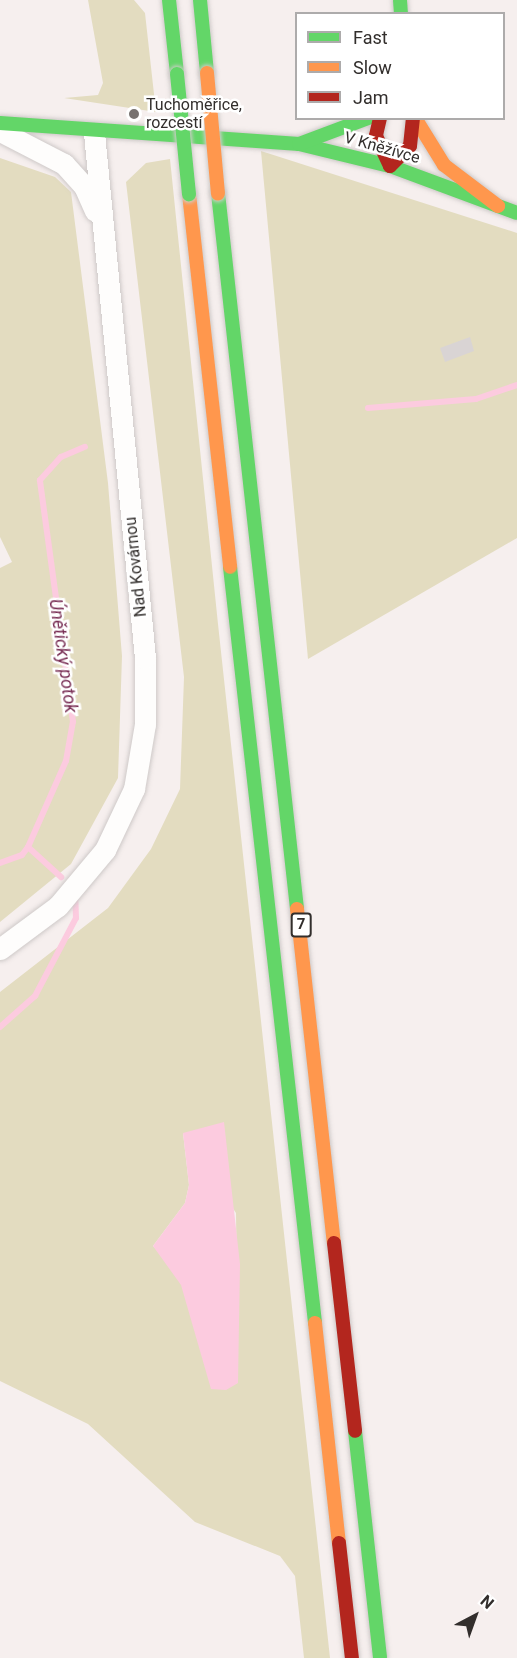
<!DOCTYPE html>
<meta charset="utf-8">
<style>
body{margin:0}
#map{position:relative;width:517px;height:1658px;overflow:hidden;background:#f6efee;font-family:Roboto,sans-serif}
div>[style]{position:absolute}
.green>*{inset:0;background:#e3dcc0}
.water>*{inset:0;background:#fccbdf}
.stream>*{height:6px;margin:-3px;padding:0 3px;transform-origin:3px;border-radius:3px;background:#fccbdf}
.building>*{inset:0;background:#d9d4d4}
.roads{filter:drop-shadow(0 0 2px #cec9c8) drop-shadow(0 0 2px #cec9c8)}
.street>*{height:21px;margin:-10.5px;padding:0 10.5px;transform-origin:10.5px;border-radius:10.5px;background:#fefdfc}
.fast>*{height:14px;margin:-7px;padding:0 7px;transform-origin:7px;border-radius:7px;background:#63d668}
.slow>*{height:14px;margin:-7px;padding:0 7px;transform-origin:7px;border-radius:7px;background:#ff974d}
.jam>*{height:14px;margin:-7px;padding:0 7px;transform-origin:7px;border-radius:7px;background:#b3261e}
.bridges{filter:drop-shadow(0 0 2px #cfccca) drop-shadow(0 0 2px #cfccca)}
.fast-bridge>*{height:14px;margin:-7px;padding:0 7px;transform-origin:7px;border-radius:7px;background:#63d668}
.slow-bridge>*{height:14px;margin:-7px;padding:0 7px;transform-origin:7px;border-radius:7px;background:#ff974d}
.dots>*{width:16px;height:16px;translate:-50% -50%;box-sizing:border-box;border:3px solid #fff;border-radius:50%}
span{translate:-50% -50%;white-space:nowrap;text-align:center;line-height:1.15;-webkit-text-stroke:5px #fff;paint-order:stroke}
.shield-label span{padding:2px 4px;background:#fff;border:2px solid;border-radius:4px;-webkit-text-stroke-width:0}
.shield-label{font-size:15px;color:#322e2c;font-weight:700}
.poi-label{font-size:16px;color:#322e2c}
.left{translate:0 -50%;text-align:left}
.street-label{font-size:16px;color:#322e2c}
.water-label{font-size:18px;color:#762a51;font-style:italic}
.legend{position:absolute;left:295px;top:12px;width:210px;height:108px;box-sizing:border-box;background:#fff;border:2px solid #adabab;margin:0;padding:8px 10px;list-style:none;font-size:18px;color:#322e2c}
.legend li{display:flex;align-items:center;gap:12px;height:30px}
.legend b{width:30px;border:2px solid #adabab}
.north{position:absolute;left:445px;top:1586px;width:60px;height:60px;-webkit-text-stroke:4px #fff;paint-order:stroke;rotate:41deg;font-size:16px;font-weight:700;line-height:24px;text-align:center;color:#322e2c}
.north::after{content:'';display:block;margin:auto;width:21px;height:27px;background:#322e2c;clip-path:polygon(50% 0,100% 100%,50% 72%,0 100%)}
</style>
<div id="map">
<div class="green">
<div style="clip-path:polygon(88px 0,134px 0,145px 13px,156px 112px,64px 98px,98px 95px,103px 83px)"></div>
<div style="clip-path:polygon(261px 151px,517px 233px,517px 538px,308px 659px)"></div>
<div style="clip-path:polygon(0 158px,55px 177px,71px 192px,108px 483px,122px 656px,118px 778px,71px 864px,0 922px,0 568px,12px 562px,0 537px)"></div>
<div style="clip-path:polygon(evenodd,170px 159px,218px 624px,330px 1658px,304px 1658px,295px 1576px,280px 1556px,195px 1522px,88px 1424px,0 1381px,0 992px,108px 908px,151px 849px,180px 789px,184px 677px,126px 182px,146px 163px,170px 159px,183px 1133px,236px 1213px,238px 1383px,170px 1263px,153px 1246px,185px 1203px,189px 1185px,183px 1133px)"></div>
</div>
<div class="water">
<div style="clip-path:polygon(224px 1122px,240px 1264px,238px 1383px,226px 1390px,211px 1389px,181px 1285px,153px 1246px,185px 1203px,189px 1185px,183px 1133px)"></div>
</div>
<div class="stream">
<div style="left:368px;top:408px;width:108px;rotate:-4.8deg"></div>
<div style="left:476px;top:399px;width:43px;rotate:-18.9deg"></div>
<div style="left:28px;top:847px;width:45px;rotate:42.3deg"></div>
<div style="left:0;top:863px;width:23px;rotate:-20deg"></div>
<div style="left:22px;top:855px;width:10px;rotate:-53deg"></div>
<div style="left:28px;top:847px;width:94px;rotate:-66.2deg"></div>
<div style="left:66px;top:761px;width:40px;rotate:-80deg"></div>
<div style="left:73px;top:722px;width:244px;rotate:-97.8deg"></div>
<div style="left:40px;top:480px;width:31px;rotate:-48deg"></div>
<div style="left:61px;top:457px;width:26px;rotate:-23deg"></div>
<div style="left:0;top:1027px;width:47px;rotate:-41.5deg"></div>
<div style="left:35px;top:996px;width:88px;rotate:-62.3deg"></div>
<div style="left:76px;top:918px;width:23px;rotate:-92deg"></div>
</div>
<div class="building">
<div style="clip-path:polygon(470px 337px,474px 351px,445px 362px,440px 348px)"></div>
</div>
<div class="roads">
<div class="street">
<div style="left:0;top:131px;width:72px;rotate:27.3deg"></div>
<div style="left:64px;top:164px;width:30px;rotate:48deg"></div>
<div style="left:84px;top:186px;width:27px;rotate:66deg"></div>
<div style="left:0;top:949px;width:72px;rotate:-36.6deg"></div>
<div style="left:58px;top:906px;width:73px;rotate:-50deg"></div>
<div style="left:105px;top:850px;width:68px;rotate:-64.6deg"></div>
<div style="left:134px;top:789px;width:66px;rotate:-80.4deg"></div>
<div style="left:145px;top:724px;width:66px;rotate:-90deg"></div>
<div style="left:145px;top:658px;width:527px;rotate:-95.55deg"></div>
</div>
<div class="fast">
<div style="left:169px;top:0;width:74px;rotate:83.8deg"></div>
<div style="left:200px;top:0;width:73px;rotate:84.5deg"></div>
<div style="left:400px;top:0;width:14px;rotate:86deg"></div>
<div style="left:0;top:123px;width:300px;rotate:4deg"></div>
<div style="left:299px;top:144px;width:94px;rotate:13.6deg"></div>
<div style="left:390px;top:166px;width:135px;rotate:20.3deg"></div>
<div style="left:299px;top:144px;width:74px;rotate:-20.6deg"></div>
<div style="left:218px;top:193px;width:720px;rotate:83.7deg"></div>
<div style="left:230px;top:567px;width:761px;rotate:83.58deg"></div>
<div style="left:355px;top:1431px;width:228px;rotate:83.7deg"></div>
</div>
<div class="slow">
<div style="left:415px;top:118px;width:55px;rotate:58.3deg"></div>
<div style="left:444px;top:165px;width:68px;rotate:37.2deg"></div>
<div style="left:189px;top:194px;width:375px;rotate:83.7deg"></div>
<div style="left:297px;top:909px;width:336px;rotate:83.7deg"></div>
<div style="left:315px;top:1323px;width:221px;rotate:83.8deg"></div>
</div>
<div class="jam">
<div style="left:380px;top:118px;width:18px;rotate:103deg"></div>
<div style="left:376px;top:136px;width:33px;rotate:65deg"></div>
<div style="left:390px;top:166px;width:28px;rotate:-45deg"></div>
<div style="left:410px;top:146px;width:28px;rotate:-84deg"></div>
<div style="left:334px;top:1243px;width:189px;rotate:83.6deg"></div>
<div style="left:339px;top:1543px;width:116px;rotate:83.6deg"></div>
</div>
</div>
<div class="bridges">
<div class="fast-bridge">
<div style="left:177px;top:74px;width:121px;rotate:84.3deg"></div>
</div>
<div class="slow-bridge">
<div style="left:207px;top:73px;width:121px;rotate:84.8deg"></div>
</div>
</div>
<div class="dots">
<div style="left:134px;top:114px;background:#777270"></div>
</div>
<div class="shield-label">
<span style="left:301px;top:925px">7</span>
</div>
<div class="poi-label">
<span class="left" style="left:146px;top:114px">Tuchoměřice,<br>rozcestí</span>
</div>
<div class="street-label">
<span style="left:382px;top:148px;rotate:16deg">V Kněžívce</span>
<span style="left:136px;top:567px;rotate:-96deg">Nad Kovárnou</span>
</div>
<div class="water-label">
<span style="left:63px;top:656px;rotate:82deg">Únětický potok</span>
</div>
<ul class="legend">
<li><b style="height:8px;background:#63d668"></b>Fast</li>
<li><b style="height:8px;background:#ff974d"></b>Slow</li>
<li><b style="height:8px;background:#b3261e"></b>Jam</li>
</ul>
<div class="north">N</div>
</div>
